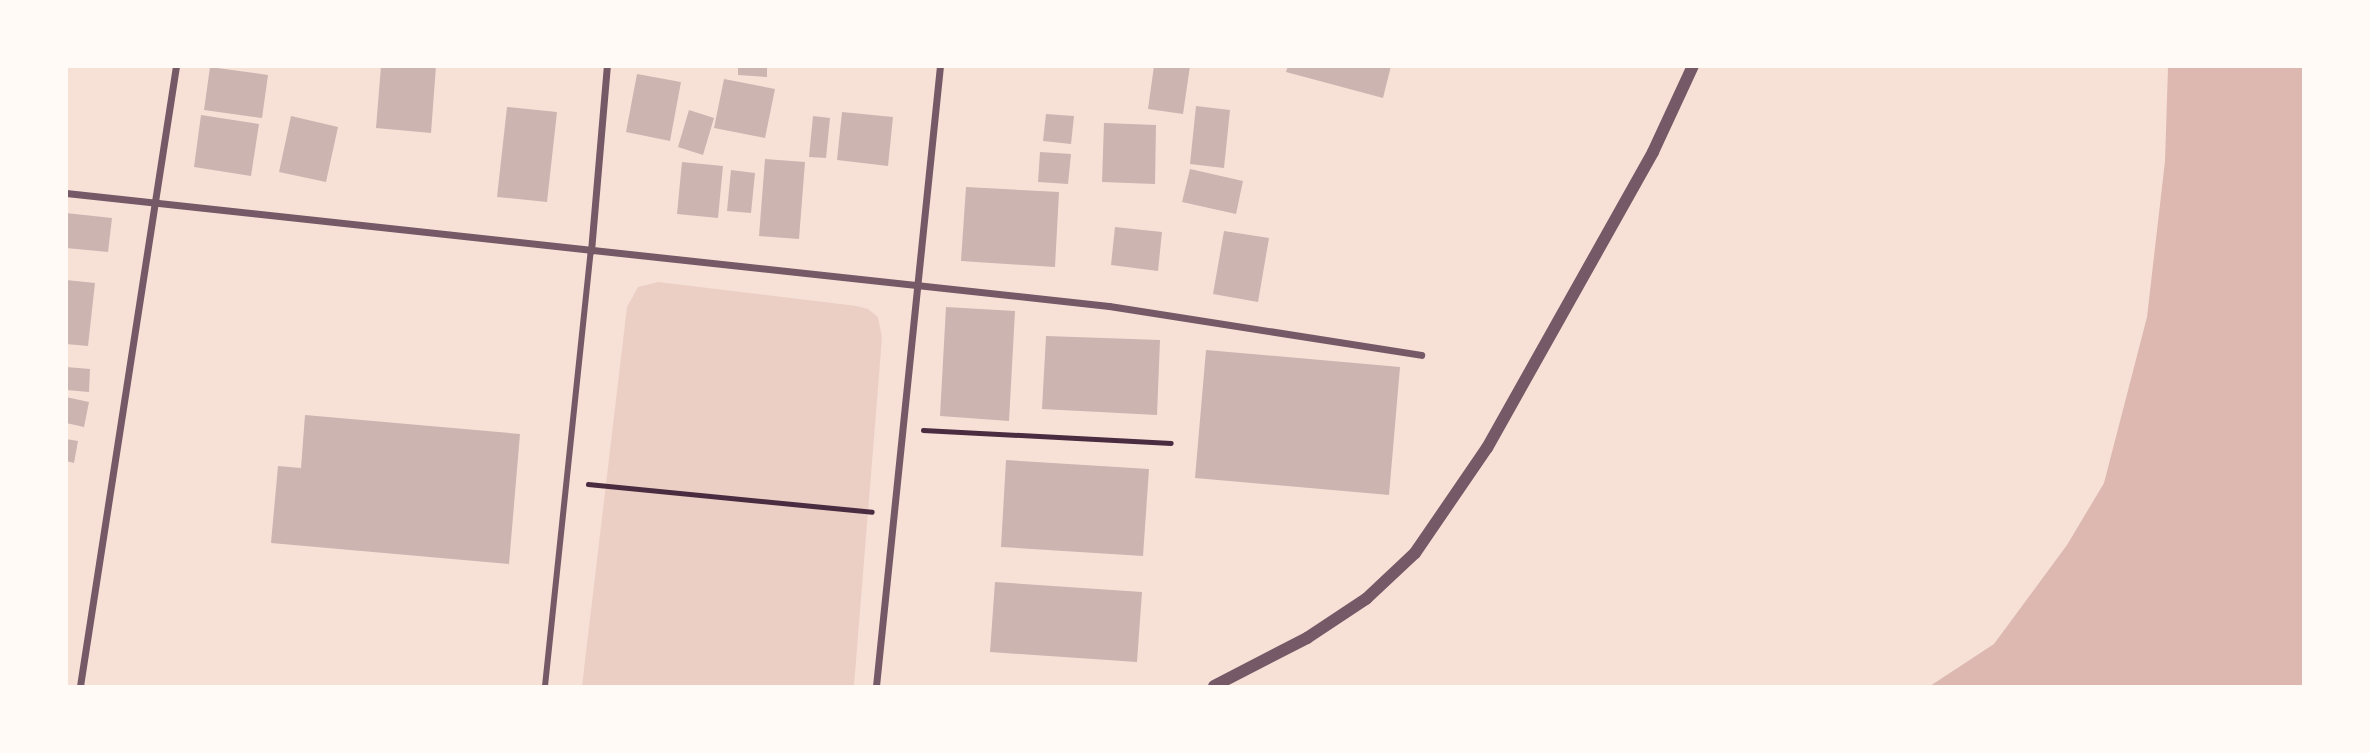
<!DOCTYPE html>
<style>
body{margin:0}
#map{position:relative;width:2370px;height:753px;overflow:hidden;background:#f7e1d7;font-family:"Roboto Condensed",sans-serif}
div>[style]{position:absolute}
.green>*{inset:0;background:#ebcfc5}
.water>*{inset:0;background:#dcb8b0}
.building>*{inset:0;background:#ccb4b1}
.path>*{height:4.5px;margin:-2.25px;padding:0 2.25px;transform-origin:2.25px;border-radius:2.25px;background:#4a2c40}
.pedestrian>*{height:6px;margin:-3px;padding:0 3px;transform-origin:3px;border-radius:3px;background:#755966}
.minor>*{height:7px;margin:-3.5px;padding:0 3.5px;transform-origin:3.5px;border-radius:3.5px;background:#755966}
.tertiary>*{height:12px;margin:-6px;padding:0 6px;transform-origin:6px;border-radius:6px;background:#755966}
span{translate:-50% -50%;white-space:nowrap;text-align:center;line-height:1.15;-webkit-text-stroke:5px #fffaf5;paint-order:stroke}
.frame{position:absolute;inset:0;border:68px solid #fffaf5;pointer-events:none}
</style>
<div id="map">
<div class="green">
<div style="clip-path:polygon(658px 282px,857px 306px,868px 309px,878px 317px,882px 338px,854px 686px,582px 686px,627px 307px,638px 287px)"></div>
</div>
<div class="water">
<div style="clip-path:polygon(2168px 67px,2303px 67px,2303px 686px,1930px 686px,1994px 644px,2067px 545px,2104px 483px,2147px 317px,2165px 161px)"></div>
</div>
<div class="building">
<div style="clip-path:polygon(381px 66px,436px 66px,431px 133px,376px 128px)"></div>
<div style="clip-path:polygon(738px 66px,767px 66px,767px 77px,738px 75px)"></div>
<div style="clip-path:polygon(1154px 66px,1190px 66px,1183px 114px,1148px 109px)"></div>
<div style="clip-path:polygon(1288px 66px,1391px 66px,1383px 98px,1286px 72px)"></div>
<div style="clip-path:polygon(210px 67px,268px 75px,262px 118px,204px 110px)"></div>
<div style="clip-path:polygon(637px 74px,681px 82px,670px 141px,626px 132px)"></div>
<div style="clip-path:polygon(724px 79px,775px 89px,765px 138px,714px 128px)"></div>
<div style="clip-path:polygon(1196px 106px,1230px 110px,1224px 168px,1190px 164px)"></div>
<div style="clip-path:polygon(507px 107px,557px 112px,547px 202px,497px 197px)"></div>
<div style="clip-path:polygon(689px 110px,714px 118px,703px 155px,678px 147px)"></div>
<div style="clip-path:polygon(842px 112px,893px 117px,888px 166px,837px 160px)"></div>
<div style="clip-path:polygon(1046px 114px,1074px 116px,1071px 144px,1043px 141px)"></div>
<div style="clip-path:polygon(201px 115px,259px 124px,251px 176px,194px 167px)"></div>
<div style="clip-path:polygon(291px 116px,338px 127px,326px 182px,279px 172px)"></div>
<div style="clip-path:polygon(813px 116px,830px 118px,826px 158px,809px 157px)"></div>
<div style="clip-path:polygon(1104px 123px,1156px 125px,1155px 184px,1102px 182px)"></div>
<div style="clip-path:polygon(1040px 152px,1071px 154px,1068px 184px,1038px 182px)"></div>
<div style="clip-path:polygon(765px 159px,805px 162px,799px 239px,759px 236px)"></div>
<div style="clip-path:polygon(682px 162px,723px 166px,718px 218px,677px 214px)"></div>
<div style="clip-path:polygon(1190px 169px,1243px 181px,1236px 214px,1182px 202px)"></div>
<div style="clip-path:polygon(731px 170px,755px 173px,751px 213px,727px 211px)"></div>
<div style="clip-path:polygon(966px 187px,1059px 192px,1055px 267px,961px 261px)"></div>
<div style="clip-path:polygon(66px 213px,112px 218px,108px 252px,66px 248px)"></div>
<div style="clip-path:polygon(1115px 227px,1162px 232px,1158px 271px,1111px 265px)"></div>
<div style="clip-path:polygon(1224px 231px,1269px 238px,1258px 302px,1213px 294px)"></div>
<div style="clip-path:polygon(66px 280px,95px 283px,88px 346px,66px 344px)"></div>
<div style="clip-path:polygon(946px 307px,1015px 311px,1009px 421px,940px 416px)"></div>
<div style="clip-path:polygon(1046px 336px,1160px 340px,1157px 415px,1042px 409px)"></div>
<div style="clip-path:polygon(1206px 350px,1400px 367px,1389px 495px,1195px 478px)"></div>
<div style="clip-path:polygon(66px 367px,90px 369px,89px 392px,66px 390px)"></div>
<div style="clip-path:polygon(66px 397px,89px 402px,84px 427px,66px 423px)"></div>
<div style="clip-path:polygon(305px 415px,520px 434px,509px 564px,271px 543px,278px 466px,301px 468px)"></div>
<div style="clip-path:polygon(66px 439px,78px 441px,74px 463px,66px 461px)"></div>
<div style="clip-path:polygon(1006px 460px,1149px 469px,1143px 556px,1001px 547px)"></div>
<div style="clip-path:polygon(995px 582px,1142px 592px,1137px 662px,990px 652px)"></div>
</div>
<div class="path">
<div style="left:923px;top:430px;width:248px;rotate:3deg"></div>
<div style="left:588px;top:484px;width:285px;rotate:5.6deg"></div>
</div>
<div class="pedestrian">
<div style="left:545px;top:686px;width:437px;rotate:-84deg"></div>
</div>
<div class="minor">
<div style="left:66px;top:193px;width:1049px;rotate:6.18deg"></div>
<div style="left:1109px;top:306px;width:316px;rotate:8.9deg"></div>
<div style="left:591px;top:251px;width:186px;rotate:-85.1deg"></div>
<div style="left:80px;top:686px;width:627px;rotate:-81.2deg"></div>
<div style="left:876px;top:686px;width:623px;rotate:-84.11deg"></div>
</div>
<div class="tertiary">
<div style="left:1214px;top:686px;width:105px;rotate:-27.3deg"></div>
<div style="left:1307px;top:638px;width:71px;rotate:-33.5deg"></div>
<div style="left:1366px;top:599px;width:67px;rotate:-43.2deg"></div>
<div style="left:1415px;top:553px;width:127px;rotate:-55.6deg"></div>
<div style="left:1487px;top:448px;width:339px;rotate:-60.7deg"></div>
<div style="left:1653px;top:152px;width:95px;rotate:-65.1deg"></div>
</div>
<div class="frame"></div>
</div>
